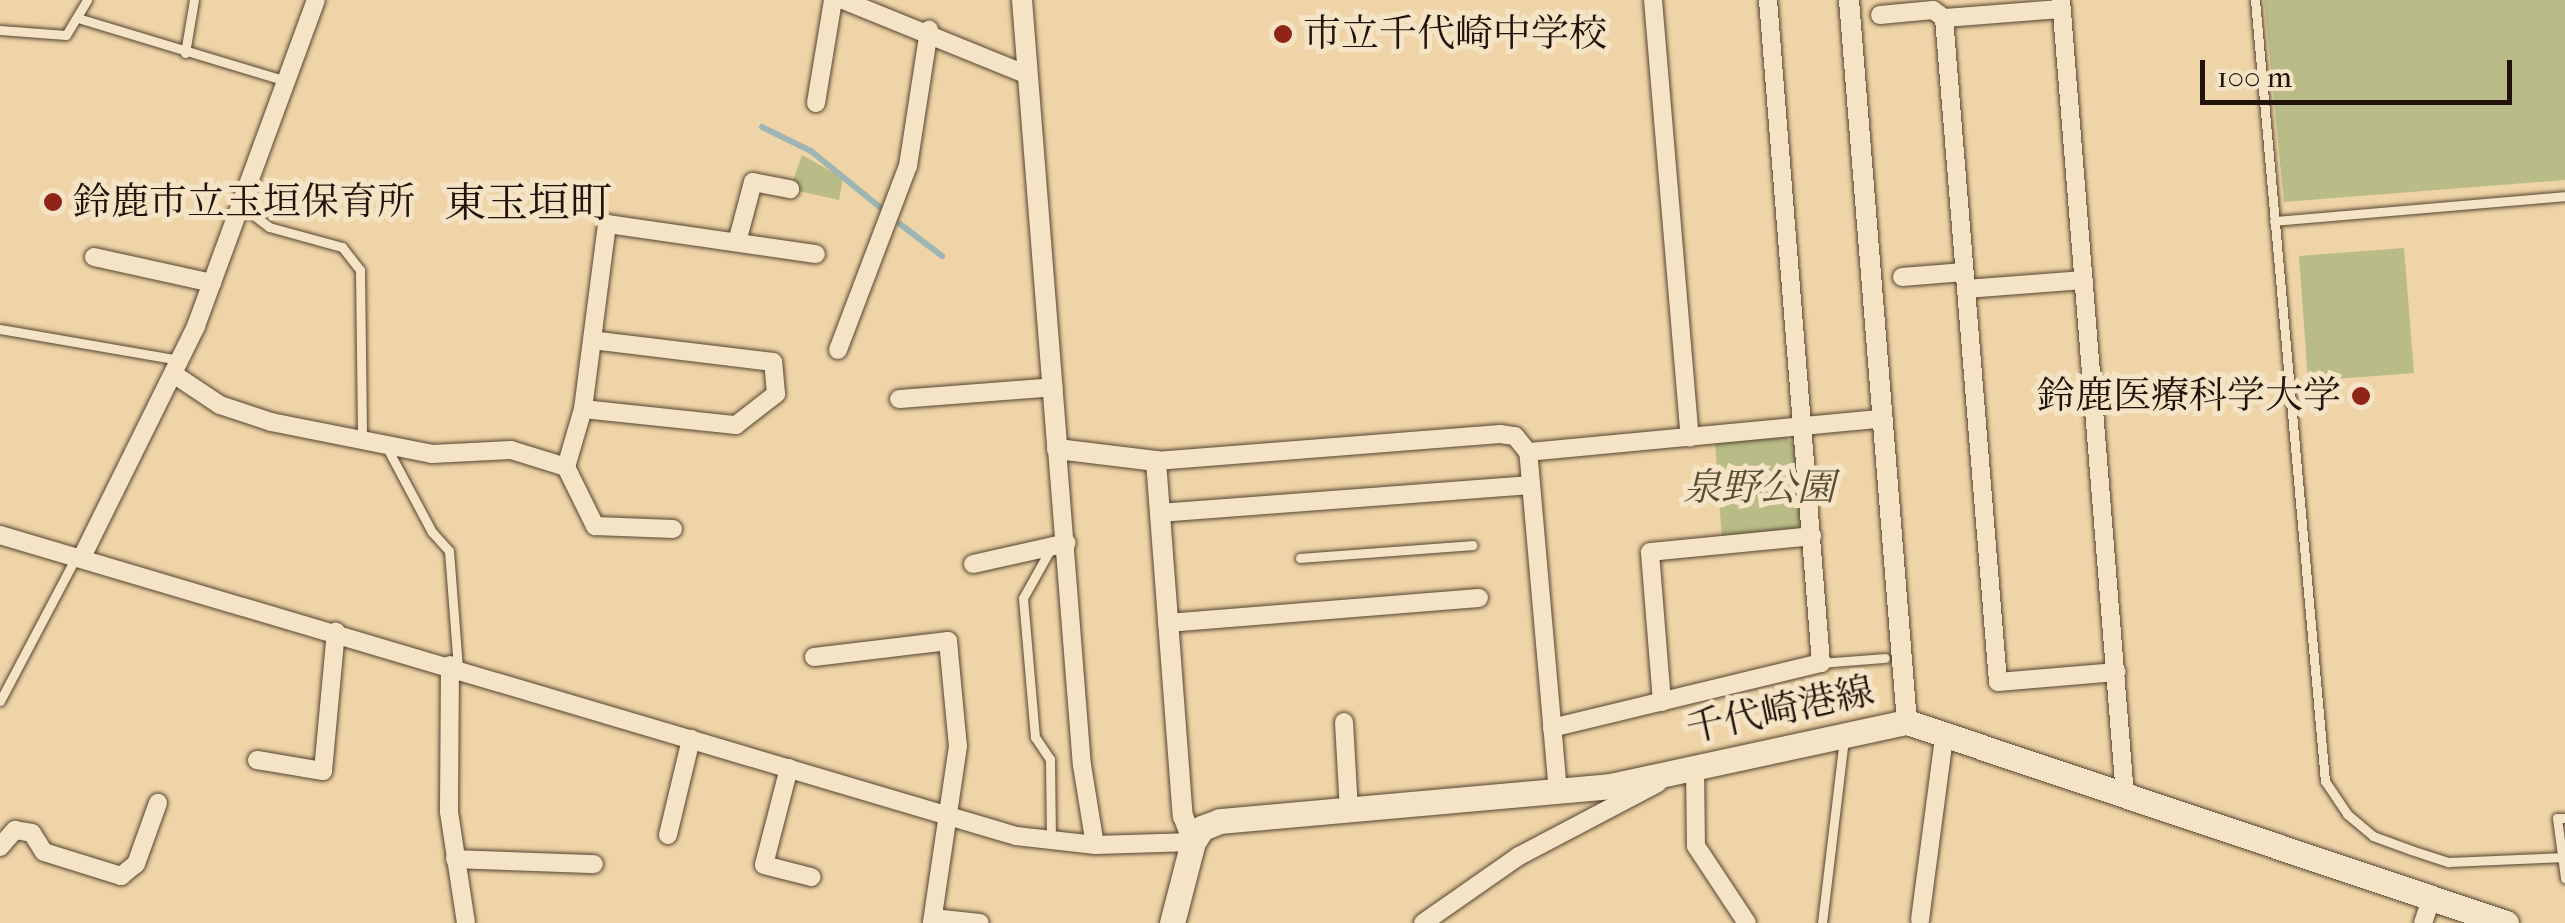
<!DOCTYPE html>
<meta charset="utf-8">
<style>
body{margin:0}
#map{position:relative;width:2565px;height:923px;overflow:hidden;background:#eed4a6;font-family:"IM FELL French Canon","Noto Serif JP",serif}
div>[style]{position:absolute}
.green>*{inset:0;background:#b9bc86}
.stream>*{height:6px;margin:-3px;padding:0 3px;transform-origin:3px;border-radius:3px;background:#9fb5b3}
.roads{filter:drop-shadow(0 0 2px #544331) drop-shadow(0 0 2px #544331)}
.service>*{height:9px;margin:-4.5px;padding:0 4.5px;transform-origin:4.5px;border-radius:4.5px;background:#f4e3c5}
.minor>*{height:18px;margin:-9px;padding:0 9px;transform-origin:9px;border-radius:9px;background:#f4e3c5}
.tertiary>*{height:20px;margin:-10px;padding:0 10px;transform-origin:10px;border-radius:10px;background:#f4e3c5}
.secondary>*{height:25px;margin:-12.5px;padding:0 12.5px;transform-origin:12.5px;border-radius:12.5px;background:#f4e3c5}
.dots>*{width:28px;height:28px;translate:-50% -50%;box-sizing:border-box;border:5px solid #f4e3c5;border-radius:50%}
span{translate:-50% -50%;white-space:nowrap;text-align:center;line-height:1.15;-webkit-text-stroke:10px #f4e3c5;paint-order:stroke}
.poi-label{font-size:38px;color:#21130a}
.left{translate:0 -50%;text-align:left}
.right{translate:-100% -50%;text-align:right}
.park-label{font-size:38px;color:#564e35;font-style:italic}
.street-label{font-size:38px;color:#21130a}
.quarter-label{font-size:42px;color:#21130a}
.scale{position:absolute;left:2200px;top:60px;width:312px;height:45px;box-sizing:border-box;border:5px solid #21130a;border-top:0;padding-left:12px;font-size:30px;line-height:35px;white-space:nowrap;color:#21130a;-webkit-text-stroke:8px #f4e3c5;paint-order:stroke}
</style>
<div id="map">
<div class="green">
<div style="clip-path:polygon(2264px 0,2565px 0,2565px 180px,2284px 202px)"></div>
<div style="clip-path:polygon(802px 155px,843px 178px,839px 200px,790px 189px)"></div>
<div style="clip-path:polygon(2404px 248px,2414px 373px,2308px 381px,2299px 256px)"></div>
<div style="clip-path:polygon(1785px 437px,1796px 446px,1803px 521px,1796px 530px,1722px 538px,1715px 443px)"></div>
</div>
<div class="stream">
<div style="left:762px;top:127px;width:55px;rotate:26.1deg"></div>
<div style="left:811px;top:151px;width:90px;rotate:39.2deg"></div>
<div style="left:900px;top:224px;width:53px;rotate:37.3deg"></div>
</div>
<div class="roads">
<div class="service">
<div style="left:2255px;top:0;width:784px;rotate:84.88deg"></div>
<div style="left:2325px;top:781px;width:40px;rotate:56deg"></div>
<div style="left:2347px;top:814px;width:34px;rotate:40deg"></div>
<div style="left:2373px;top:836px;width:40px;rotate:20.2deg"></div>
<div style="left:2411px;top:850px;width:40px;rotate:18deg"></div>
<div style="left:2449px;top:862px;width:116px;rotate:-2.5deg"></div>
<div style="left:81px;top:19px;width:214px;rotate:16.8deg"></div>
<div style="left:0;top:30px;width:66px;rotate:4.3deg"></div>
<div style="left:66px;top:35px;width:41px;rotate:-59deg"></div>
<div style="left:185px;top:53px;width:54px;rotate:-80.4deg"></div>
<div style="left:240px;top:205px;width:36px;rotate:37deg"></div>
<div style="left:269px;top:227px;width:76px;rotate:15.3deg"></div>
<div style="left:342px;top:247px;width:29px;rotate:52deg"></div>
<div style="left:360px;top:270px;width:165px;rotate:89.3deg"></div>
<div style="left:2274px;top:221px;width:292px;rotate:-4.9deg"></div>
<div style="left:0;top:329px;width:182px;rotate:9.8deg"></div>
<div style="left:386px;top:446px;width:98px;rotate:61.9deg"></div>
<div style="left:432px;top:532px;width:25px;rotate:48deg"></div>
<div style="left:449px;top:551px;width:117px;rotate:85.6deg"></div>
<div style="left:1051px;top:548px;width:57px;rotate:119.2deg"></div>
<div style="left:1023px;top:598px;width:140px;rotate:85.1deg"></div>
<div style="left:1035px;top:737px;width:27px;rotate:56deg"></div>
<div style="left:1050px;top:759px;width:83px;rotate:89.3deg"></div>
<div style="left:1300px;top:558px;width:173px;rotate:-4.3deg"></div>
<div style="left:1821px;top:663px;width:64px;rotate:-4.5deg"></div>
<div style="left:0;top:701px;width:163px;rotate:-62.2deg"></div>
<div style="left:2565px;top:818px;width:8px;rotate:180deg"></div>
<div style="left:2557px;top:818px;width:61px;rotate:82.4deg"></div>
<div style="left:1822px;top:923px;width:186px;rotate:-83.2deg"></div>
</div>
<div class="minor">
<div style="left:843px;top:0;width:200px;rotate:22.1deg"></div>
<div style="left:1653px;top:0;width:439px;rotate:85.2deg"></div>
<div style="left:2061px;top:0;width:798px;rotate:85.4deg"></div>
<div style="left:2061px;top:9px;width:117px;rotate:175.6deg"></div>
<div style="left:1944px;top:18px;width:666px;rotate:85.35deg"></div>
<div style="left:1998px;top:682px;width:119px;rotate:-4.8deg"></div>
<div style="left:1880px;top:15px;width:53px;rotate:-5.4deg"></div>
<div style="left:1933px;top:10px;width:14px;rotate:36deg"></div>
<div style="left:816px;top:103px;width:104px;rotate:-80.6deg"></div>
<div style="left:737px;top:242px;width:62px;rotate:-75.1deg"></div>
<div style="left:753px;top:182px;width:38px;rotate:11deg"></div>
<div style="left:94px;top:257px;width:121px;rotate:12.4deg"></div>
<div style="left:1902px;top:277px;width:62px;rotate:-4.6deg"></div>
<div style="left:1966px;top:289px;width:118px;rotate:-4.4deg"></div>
<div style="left:838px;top:350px;width:197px;rotate:-69.2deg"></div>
<div style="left:908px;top:166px;width:138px;rotate:-81.2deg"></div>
<div style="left:175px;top:375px;width:54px;rotate:33.7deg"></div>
<div style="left:220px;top:405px;width:54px;rotate:18.4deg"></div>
<div style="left:271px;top:422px;width:164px;rotate:11.2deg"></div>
<div style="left:432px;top:454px;width:79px;rotate:-2.9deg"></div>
<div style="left:511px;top:450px;width:58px;rotate:17.2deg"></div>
<div style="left:566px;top:467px;width:60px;rotate:-73.7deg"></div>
<div style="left:583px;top:409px;width:187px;rotate:-82.6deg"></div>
<div style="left:607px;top:224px;width:211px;rotate:8.2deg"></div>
<div style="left:899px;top:399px;width:155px;rotate:-4.4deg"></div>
<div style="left:583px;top:409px;width:154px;rotate:6deg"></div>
<div style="left:736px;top:425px;width:51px;rotate:-37.8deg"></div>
<div style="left:776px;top:394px;width:32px;rotate:-95deg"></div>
<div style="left:773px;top:362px;width:182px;rotate:-173.1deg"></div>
<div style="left:1057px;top:449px;width:317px;rotate:85.5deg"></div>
<div style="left:1082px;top:765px;width:81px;rotate:80.8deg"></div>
<div style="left:1156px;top:461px;width:345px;rotate:-4.5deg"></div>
<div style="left:1500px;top:434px;width:15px;rotate:8deg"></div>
<div style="left:1515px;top:436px;width:21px;rotate:51deg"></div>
<div style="left:566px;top:467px;width:66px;rotate:63.8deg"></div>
<div style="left:595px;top:526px;width:78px;rotate:2.2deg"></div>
<div style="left:1159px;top:513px;width:373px;rotate:-4.3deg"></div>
<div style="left:0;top:535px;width:1060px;rotate:16.5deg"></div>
<div style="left:1016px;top:836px;width:80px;rotate:6.5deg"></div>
<div style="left:1095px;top:845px;width:98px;rotate:-1.8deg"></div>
<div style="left:82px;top:557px;width:258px;rotate:-63.7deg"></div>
<div style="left:196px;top:326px;width:347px;rotate:-69.8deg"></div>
<div style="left:973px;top:564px;width:96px;rotate:-12.6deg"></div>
<div style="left:1167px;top:623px;width:313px;rotate:-4.6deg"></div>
<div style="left:814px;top:657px;width:135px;rotate:-6.8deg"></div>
<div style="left:948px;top:641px;width:105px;rotate:84.6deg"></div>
<div style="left:958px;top:746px;width:179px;rotate:98.4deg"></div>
<div style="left:450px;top:665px;width:147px;rotate:90.4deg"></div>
<div style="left:449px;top:812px;width:112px;rotate:81.3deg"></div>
<div style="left:1662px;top:702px;width:150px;rotate:-94.6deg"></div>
<div style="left:1650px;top:552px;width:163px;rotate:-5.6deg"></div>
<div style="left:1344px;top:722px;width:89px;rotate:86.8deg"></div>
<div style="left:1552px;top:728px;width:277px;rotate:-13.6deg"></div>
<div style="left:1821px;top:663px;width:665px;rotate:-94.57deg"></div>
<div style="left:257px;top:760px;width:67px;rotate:9.5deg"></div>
<div style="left:323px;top:771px;width:140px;rotate:-84.7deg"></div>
<div style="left:1695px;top:766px;width:80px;rotate:89.3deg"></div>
<div style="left:1696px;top:846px;width:92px;rotate:56.5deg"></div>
<div style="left:789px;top:768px;width:100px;rotate:104.5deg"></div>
<div style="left:764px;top:865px;width:49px;rotate:14.3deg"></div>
<div style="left:1558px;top:792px;width:341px;rotate:-95deg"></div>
<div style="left:1528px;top:452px;width:354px;rotate:-5.4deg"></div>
<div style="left:668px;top:835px;width:99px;rotate:-76.5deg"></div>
<div style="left:0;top:847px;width:23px;rotate:-49deg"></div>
<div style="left:15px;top:830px;width:17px;rotate:10deg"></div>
<div style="left:32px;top:833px;width:22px;rotate:58deg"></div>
<div style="left:44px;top:852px;width:81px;rotate:17.3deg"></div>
<div style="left:121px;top:876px;width:19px;rotate:-39deg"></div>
<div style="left:136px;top:864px;width:65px;rotate:-70.2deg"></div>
<div style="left:455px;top:859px;width:139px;rotate:2.1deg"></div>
<div style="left:933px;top:918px;width:47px;rotate:6.1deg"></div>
<div style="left:1920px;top:920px;width:184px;rotate:-82.5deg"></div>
<div style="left:1423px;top:923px;width:117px;rotate:-34.9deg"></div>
<div style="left:1519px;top:856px;width:157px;rotate:-27.7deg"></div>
<div style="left:2423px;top:923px;width:28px;rotate:-71deg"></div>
</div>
<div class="tertiary">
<div style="left:1022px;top:0;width:450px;rotate:85.5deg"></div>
<div style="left:1057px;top:449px;width:100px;rotate:6.9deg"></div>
<div style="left:1156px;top:461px;width:356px;rotate:85.7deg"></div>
<div style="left:1183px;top:816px;width:28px;rotate:69deg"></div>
<div style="left:1849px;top:0;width:724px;rotate:85.41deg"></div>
</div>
<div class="secondary">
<div style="left:1172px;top:923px;width:84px;rotate:-75.5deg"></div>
<div style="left:1193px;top:842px;width:17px;rotate:-57deg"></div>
<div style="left:1202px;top:828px;width:19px;rotate:-21deg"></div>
<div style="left:1220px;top:821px;width:392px;rotate:-5.1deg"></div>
<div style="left:1610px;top:786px;width:304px;rotate:-12.2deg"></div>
<div style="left:1907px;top:722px;width:632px;rotate:18.55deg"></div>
</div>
</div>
<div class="dots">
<div style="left:1283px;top:34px;background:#8f2418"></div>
<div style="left:53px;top:202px;background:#8f2418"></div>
<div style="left:2361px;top:396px;background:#8f2418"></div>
</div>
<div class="poi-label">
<span class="left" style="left:1303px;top:34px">市立千代崎中学校</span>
<span class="left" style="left:73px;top:202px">鈴鹿市立玉垣保育所</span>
<span class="right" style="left:2341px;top:396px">鈴鹿医療科学大学</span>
</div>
<div class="park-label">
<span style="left:1759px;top:488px">泉野公園</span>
</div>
<div class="street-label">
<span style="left:1780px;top:710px;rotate:-12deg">千代崎港線</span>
</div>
<div class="quarter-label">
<span style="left:528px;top:204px">東玉垣町</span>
</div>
<div class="scale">100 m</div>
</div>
